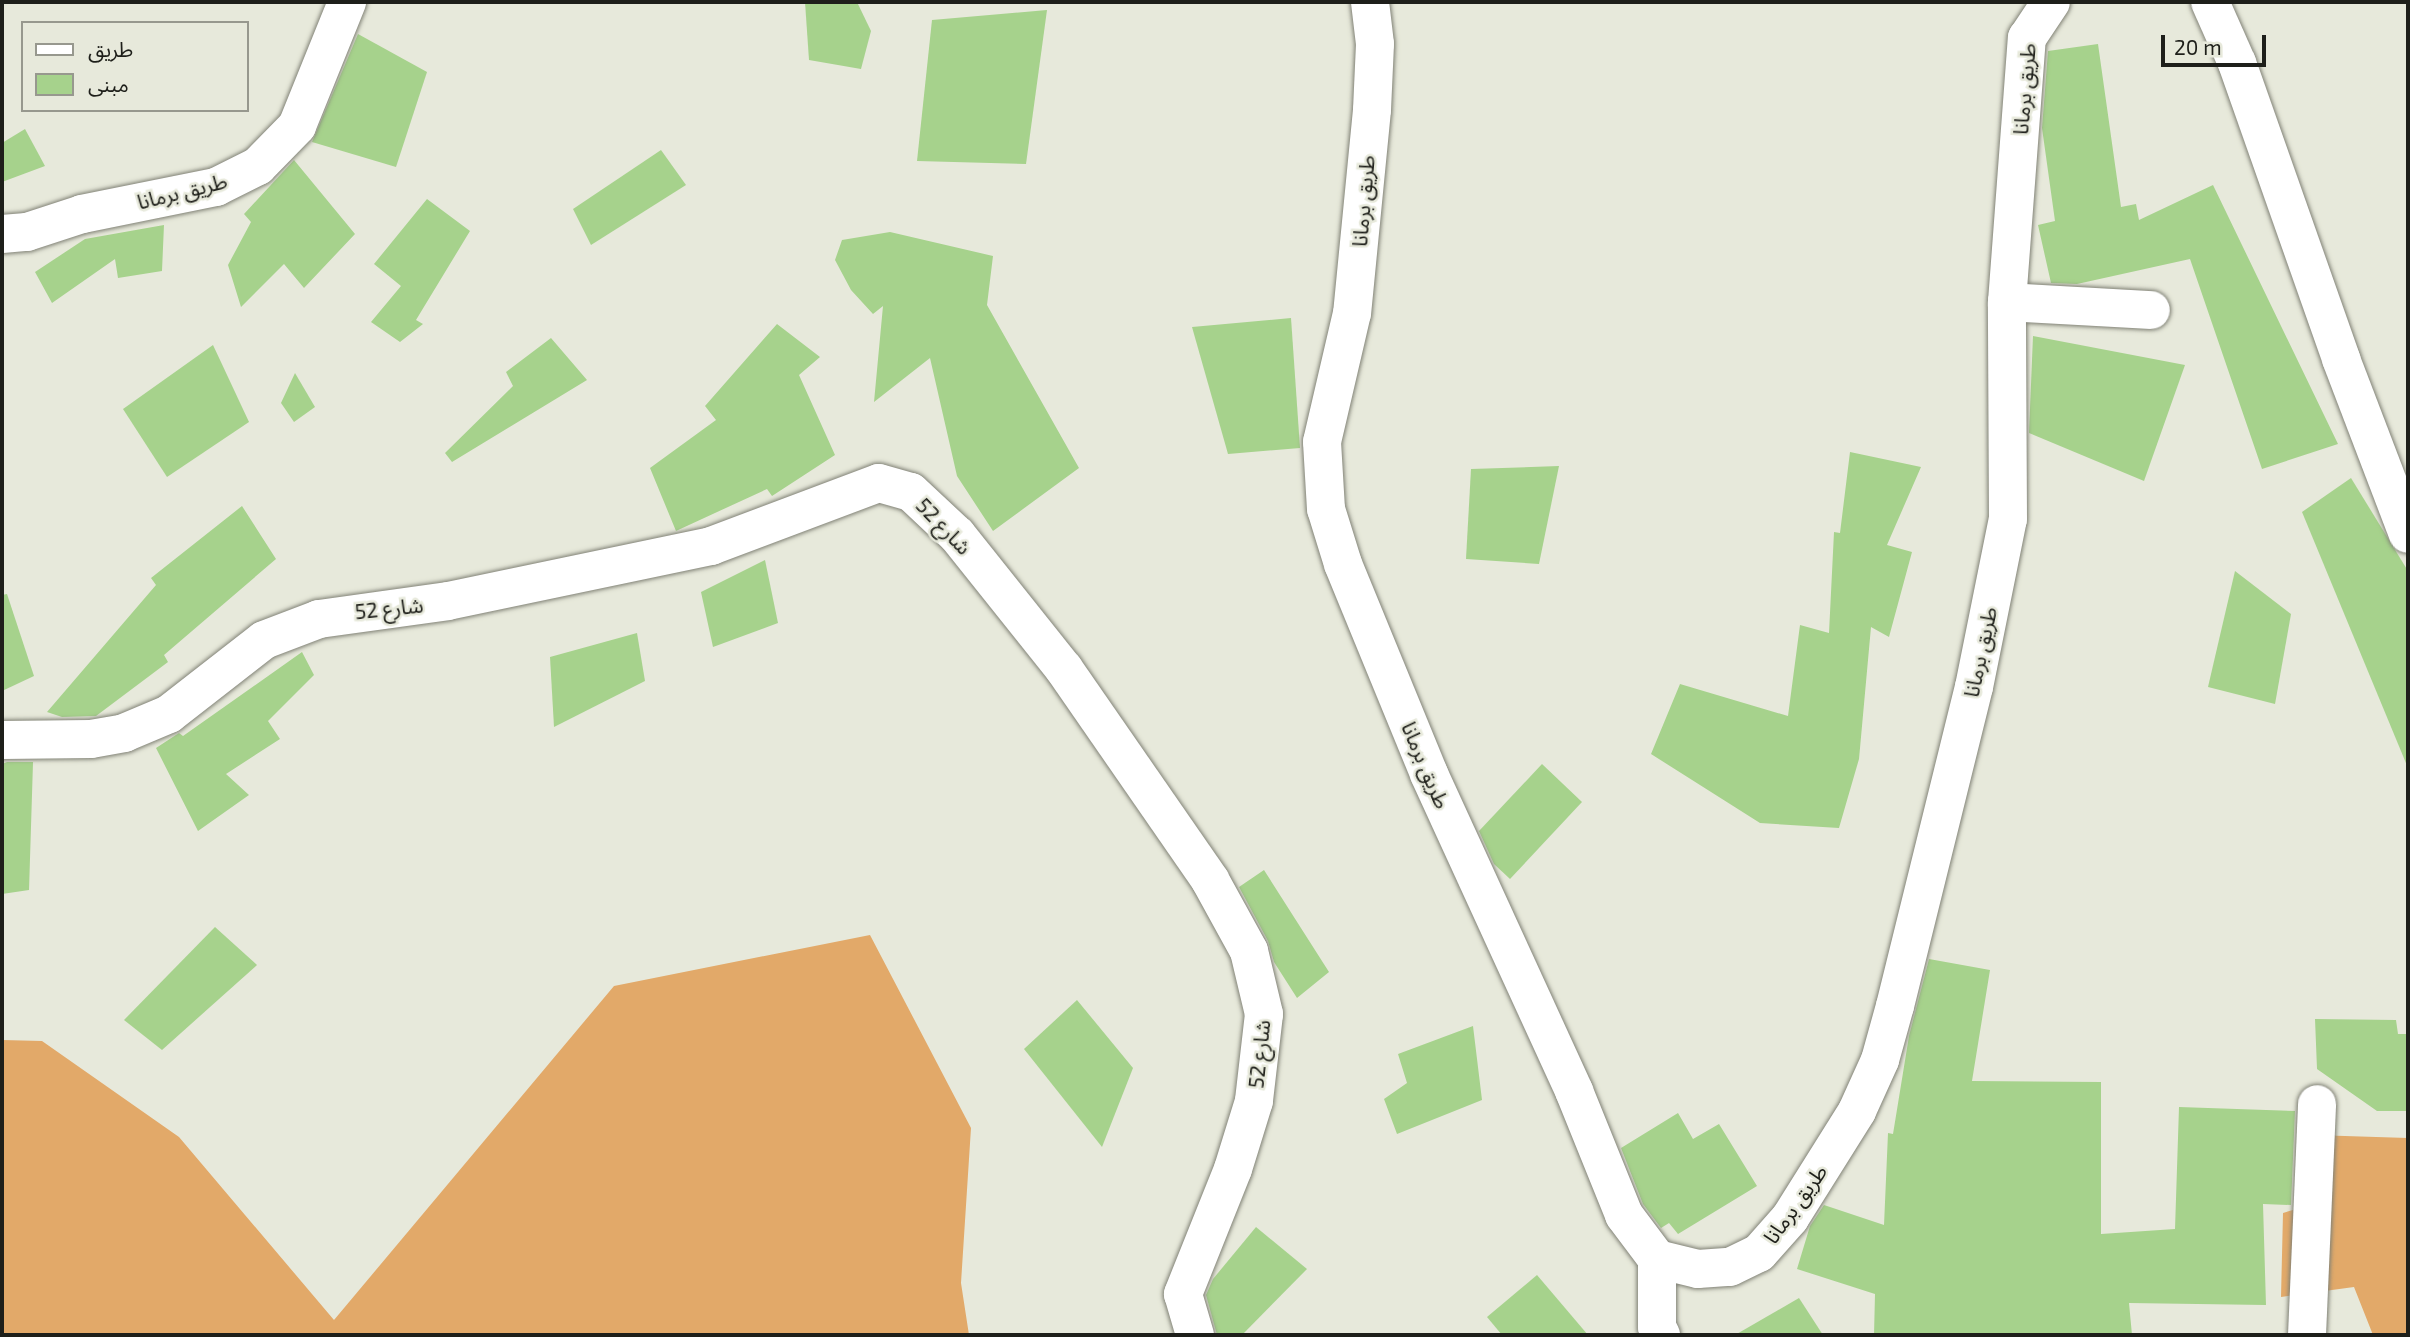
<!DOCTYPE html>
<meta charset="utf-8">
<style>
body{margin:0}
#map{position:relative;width:2410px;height:1337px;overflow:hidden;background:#e7e9db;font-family:"Exo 2","Noto Sans Arabic",sans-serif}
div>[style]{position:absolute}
.forest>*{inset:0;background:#e2a969}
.building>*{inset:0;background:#a6d28c}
.roads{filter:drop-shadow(0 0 2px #818276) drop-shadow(0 0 2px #818276)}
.minor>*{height:38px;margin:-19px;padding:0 19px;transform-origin:19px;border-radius:19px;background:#fff}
span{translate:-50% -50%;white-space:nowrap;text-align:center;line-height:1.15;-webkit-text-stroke:5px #e7e9db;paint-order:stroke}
.street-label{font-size:21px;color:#1e1f1a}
.frame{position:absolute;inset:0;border:4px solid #1e1f1a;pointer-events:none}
.legend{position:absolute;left:21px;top:21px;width:228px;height:91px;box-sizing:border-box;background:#e7e9db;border:2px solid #97988e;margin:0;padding:9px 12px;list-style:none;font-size:21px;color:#1e1f1a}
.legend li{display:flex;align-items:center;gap:14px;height:35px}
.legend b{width:35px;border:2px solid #97988e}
.scale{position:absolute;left:2161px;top:35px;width:105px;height:32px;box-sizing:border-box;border:4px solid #1e1f1a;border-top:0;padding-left:9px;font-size:21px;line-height:24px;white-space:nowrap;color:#1e1f1a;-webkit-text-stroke:5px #e7e9db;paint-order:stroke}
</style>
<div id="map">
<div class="forest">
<div style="clip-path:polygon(870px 935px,971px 1128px,961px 1283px,969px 1335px,2px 1335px,2px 1040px,42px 1041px,179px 1137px,334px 1320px,614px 986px)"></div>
<div style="clip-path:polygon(2313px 1135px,2408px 1138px,2408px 1335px,2373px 1335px,2354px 1287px,2281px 1297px,2283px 1213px,2303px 1207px)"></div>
</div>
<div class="building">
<div style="clip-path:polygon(805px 2px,857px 2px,871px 31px,861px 69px,809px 60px)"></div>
<div style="clip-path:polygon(1047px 10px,1026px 164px,917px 161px,932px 20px)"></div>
<div style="clip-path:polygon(358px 34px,427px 72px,396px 167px,312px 142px)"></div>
<div style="clip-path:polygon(2098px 44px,2121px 207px,2136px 204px,2139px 220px,2213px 185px,2338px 444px,2262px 469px,2190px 259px,2077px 284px,2051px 283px,2038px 225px,2055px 221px,2042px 128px,2048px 51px)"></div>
<div style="clip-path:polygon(25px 129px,45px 166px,2px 182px,2px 143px)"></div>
<div style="clip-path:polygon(661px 150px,686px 185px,591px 245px,573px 209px)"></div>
<div style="clip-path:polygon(294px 160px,355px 234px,304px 288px,284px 264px,241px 307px,228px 265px,251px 222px,244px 214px)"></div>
<div style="clip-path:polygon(427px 199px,470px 231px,416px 320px,423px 324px,400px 342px,371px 322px,401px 286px,374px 264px)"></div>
<div style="clip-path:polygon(164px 225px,162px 271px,118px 278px,115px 259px,52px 303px,35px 272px,85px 239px)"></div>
<div style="clip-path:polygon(890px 232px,993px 256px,987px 305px,1079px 468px,993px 531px,957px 476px,930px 358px,874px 402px,883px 306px,873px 314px,851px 290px,835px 260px,842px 240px)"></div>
<div style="clip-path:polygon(1291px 318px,1300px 448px,1228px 454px,1192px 327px)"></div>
<div style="clip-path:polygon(777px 324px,820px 357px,799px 375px,835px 455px,772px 496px,767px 489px,676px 531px,650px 468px,716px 420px,705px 406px)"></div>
<div style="clip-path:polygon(2033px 336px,2185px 365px,2144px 481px,2029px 433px)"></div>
<div style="clip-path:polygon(551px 338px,587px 380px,452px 462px,445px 453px,513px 386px,506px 372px)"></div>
<div style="clip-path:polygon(213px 345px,249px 422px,167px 477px,123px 409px)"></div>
<div style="clip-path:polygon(295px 373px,315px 407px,294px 422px,281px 403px)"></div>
<div style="clip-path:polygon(1850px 452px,1921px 467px,1887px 545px,1912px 552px,1889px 637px,1871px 627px,1859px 759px,1839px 828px,1760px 823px,1651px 754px,1680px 684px,1788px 716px,1800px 625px,1829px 633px,1834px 532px,1840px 533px)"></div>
<div style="clip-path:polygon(1559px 466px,1539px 564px,1466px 559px,1471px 469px)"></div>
<div style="clip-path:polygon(2351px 478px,2408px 571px,2408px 768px,2302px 512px)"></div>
<div style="clip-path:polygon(242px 506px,276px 559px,164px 655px,168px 662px,96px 716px,62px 717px,47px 712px,156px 585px,151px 578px)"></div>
<div style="clip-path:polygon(765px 560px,778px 623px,713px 647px,701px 592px)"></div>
<div style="clip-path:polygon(2235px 571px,2291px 614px,2275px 704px,2208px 687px)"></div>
<div style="clip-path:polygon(7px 594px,34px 676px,2px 691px,2px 595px)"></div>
<div style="clip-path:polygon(637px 633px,645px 681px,554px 727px,550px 657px)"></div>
<div style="clip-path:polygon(302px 652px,314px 675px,268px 721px,280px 739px,226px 774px,249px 795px,198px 831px,156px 748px,179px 733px,183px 736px)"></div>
<div style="clip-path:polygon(7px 762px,33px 762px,29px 890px,2px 894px,2px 764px)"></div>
<div style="clip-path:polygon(1542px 764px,1582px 802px,1510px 879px,1494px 864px,1479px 831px)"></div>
<div style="clip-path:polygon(1264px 870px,1329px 972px,1297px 998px,1274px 962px,1268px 941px,1239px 887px)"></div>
<div style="clip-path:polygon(215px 927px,257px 965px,162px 1050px,124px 1020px)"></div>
<div style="clip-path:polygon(1929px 959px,1990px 970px,1972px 1081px,2101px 1082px,2101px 1234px,2175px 1229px,2179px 1107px,2295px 1111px,2291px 1205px,2263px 1204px,2266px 1305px,2129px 1303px,2132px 1335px,1874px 1335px,1875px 1294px,1797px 1269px,1810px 1226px,1824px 1205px,1884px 1225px,1888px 1133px,1893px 1134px,1909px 1036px)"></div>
<div style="clip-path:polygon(1077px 1000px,1133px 1068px,1102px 1147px,1024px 1049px)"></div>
<div style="clip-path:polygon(2315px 1019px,2396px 1020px,2398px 1034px,2408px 1034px,2408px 1111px,2377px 1111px,2317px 1069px)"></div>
<div style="clip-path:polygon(1473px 1026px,1482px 1100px,1397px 1134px,1384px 1099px,1407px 1083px,1398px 1054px)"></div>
<div style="clip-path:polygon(1678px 1113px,1693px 1139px,1719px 1124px,1757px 1186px,1678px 1234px,1669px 1223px,1661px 1228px,1643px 1204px,1621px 1148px)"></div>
<div style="clip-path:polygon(1256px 1227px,1307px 1269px,1242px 1335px,1217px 1335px,1206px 1295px,1213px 1279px)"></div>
<div style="clip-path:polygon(1537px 1275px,1588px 1335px,1502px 1335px,1487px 1317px)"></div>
<div style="clip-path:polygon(1799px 1298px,1823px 1335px,1735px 1335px)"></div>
</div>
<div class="roads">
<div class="minor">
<div style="left:1370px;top:2px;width:42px;rotate:83.2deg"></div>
<div style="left:1375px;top:44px;width:66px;rotate:92.6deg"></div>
<div style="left:1372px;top:110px;width:204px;rotate:95.6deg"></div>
<div style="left:1352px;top:313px;width:132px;rotate:103.1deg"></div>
<div style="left:1322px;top:442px;width:67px;rotate:86.6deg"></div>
<div style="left:1326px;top:509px;width:58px;rotate:72.8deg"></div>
<div style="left:1343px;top:564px;width:227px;rotate:67.7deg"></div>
<div style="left:1429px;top:774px;width:349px;rotate:65.4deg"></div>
<div style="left:1574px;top:1091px;width:134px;rotate:68deg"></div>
<div style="left:1624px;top:1215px;width:55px;rotate:53.1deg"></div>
<div style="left:1657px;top:1259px;width:42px;rotate:13.7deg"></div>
<div style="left:1698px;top:1269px;width:32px;rotate:-4deg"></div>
<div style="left:1730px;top:1267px;width:32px;rotate:-26deg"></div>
<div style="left:1759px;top:1253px;width:47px;rotate:-48.5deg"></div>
<div style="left:1790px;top:1218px;width:126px;rotate:-57.9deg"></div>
<div style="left:1857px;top:1111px;width:56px;rotate:-65.7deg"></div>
<div style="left:1880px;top:1060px;width:56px;rotate:-74.5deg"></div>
<div style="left:1895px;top:1006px;width:329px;rotate:-76.1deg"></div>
<div style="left:1974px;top:687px;width:171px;rotate:-78.6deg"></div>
<div style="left:2008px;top:519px;width:217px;rotate:-90.3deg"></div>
<div style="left:2007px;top:302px;width:265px;rotate:-85.7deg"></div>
<div style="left:2027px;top:38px;width:43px;rotate:-56.3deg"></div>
<div style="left:2210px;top:2px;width:67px;rotate:66.1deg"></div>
<div style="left:2237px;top:63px;width:314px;rotate:70.6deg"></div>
<div style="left:2341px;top:359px;width:187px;rotate:69.1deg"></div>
<div style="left:2px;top:234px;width:25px;rotate:-5deg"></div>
<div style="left:27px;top:232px;width:58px;rotate:-18.1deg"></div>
<div style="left:82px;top:214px;width:137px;rotate:-11.4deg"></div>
<div style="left:216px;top:187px;width:47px;rotate:-26.6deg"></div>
<div style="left:258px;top:166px;width:56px;rotate:-45.7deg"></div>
<div style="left:297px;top:126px;width:134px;rotate:-68deg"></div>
<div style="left:2007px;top:302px;width:144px;rotate:3.2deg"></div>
<div style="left:2px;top:740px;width:89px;rotate:-0.6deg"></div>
<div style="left:91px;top:739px;width:34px;rotate:-10deg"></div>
<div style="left:124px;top:733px;width:49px;rotate:-22.9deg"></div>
<div style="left:169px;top:714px;width:120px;rotate:-37.9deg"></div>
<div style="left:264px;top:640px;width:59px;rotate:-20.9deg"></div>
<div style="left:319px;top:619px;width:130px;rotate:-7.9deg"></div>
<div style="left:448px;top:601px;width:269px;rotate:-11.8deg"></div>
<div style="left:711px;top:546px;width:179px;rotate:-20.6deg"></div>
<div style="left:879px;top:483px;width:33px;rotate:16deg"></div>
<div style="left:911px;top:492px;width:63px;rotate:43.1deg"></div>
<div style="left:957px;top:535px;width:171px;rotate:51.4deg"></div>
<div style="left:1064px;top:669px;width:257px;rotate:55.3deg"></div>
<div style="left:1210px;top:880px;width:81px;rotate:61.2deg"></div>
<div style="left:1249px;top:951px;width:65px;rotate:76.6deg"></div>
<div style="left:1264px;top:1014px;width:88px;rotate:96.6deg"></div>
<div style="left:1254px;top:1101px;width:71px;rotate:107.2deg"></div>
<div style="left:1233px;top:1169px;width:135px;rotate:111.8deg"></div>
<div style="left:1183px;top:1294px;width:43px;rotate:73.7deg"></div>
<div style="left:1657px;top:1259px;width:68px;rotate:90deg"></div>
<div style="left:1657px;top:1327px;width:9px;rotate:63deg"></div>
<div style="left:2307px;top:1335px;width:231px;rotate:-87.5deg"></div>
</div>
</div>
<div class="street-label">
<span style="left:2024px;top:89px;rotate:-85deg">طريق برمانا</span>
<span style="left:182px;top:191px;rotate:-14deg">طريق برمانا</span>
<span style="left:1363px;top:201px;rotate:-85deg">طريق برمانا</span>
<span style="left:944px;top:526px;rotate:46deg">شارع 52</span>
<span style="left:389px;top:608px;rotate:-6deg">شارع 52</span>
<span style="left:1980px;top:652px;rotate:-78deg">طريق برمانا</span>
<span style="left:1426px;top:765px;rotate:67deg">طريق برمانا</span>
<span style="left:1259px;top:1054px;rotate:-84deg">شارع 52</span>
<span style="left:1795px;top:1204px;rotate:-54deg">طريق برمانا</span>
</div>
<div class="frame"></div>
<ul class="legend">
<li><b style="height:9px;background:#fff"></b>طريق</li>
<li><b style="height:19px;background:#a6d28c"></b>مبنى</li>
</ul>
<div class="scale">20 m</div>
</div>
